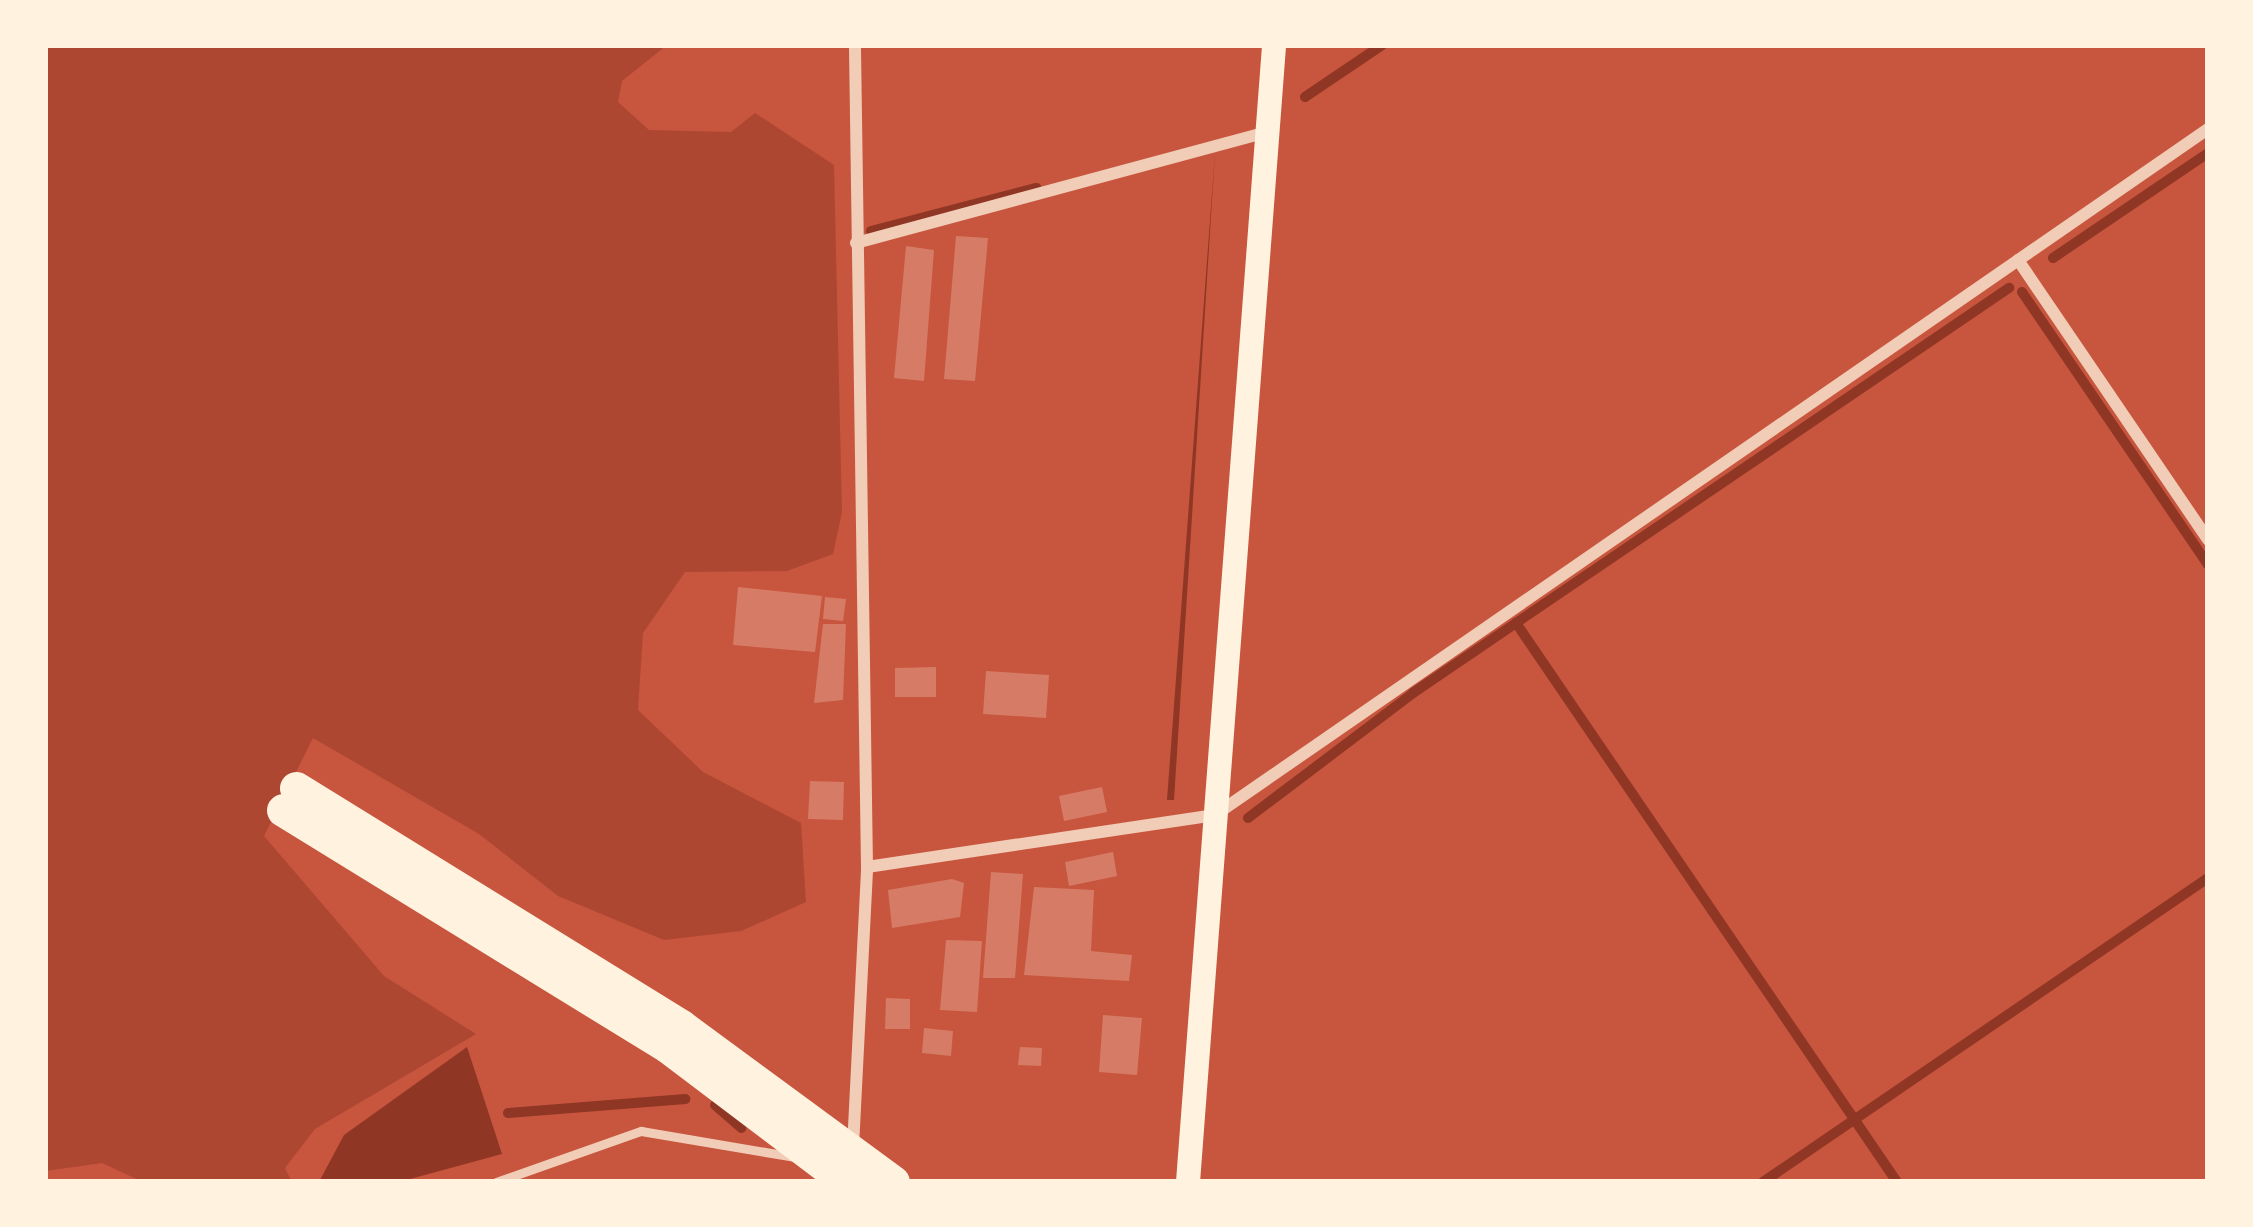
<!DOCTYPE html>
<style>
body{margin:0}
#map{position:relative;width:2253px;height:1227px;overflow:hidden;background:#c8553d;font-family:Overpass,sans-serif}
div>[style]{position:absolute}
.green>*{inset:0;background:#ae4732}
.water>*{inset:0;background:#8f3625}
.stream>*{height:10px;margin:-5px;padding:0 5px;transform-origin:5px;border-radius:5px;background:#8f3625}
.building>*{inset:0;background:#d67c66}
.service>*{height:9px;margin:-4.5px;padding:0 4.5px;transform-origin:4.5px;border-radius:4.5px;background:#f1ccb7}
.minor>*{height:12px;margin:-6px;padding:0 6px;transform-origin:6px;border-radius:6px;background:#f1ccb7}
.secondary>*{height:24px;margin:-12px;padding:0 12px;transform-origin:12px;border-radius:12px;background:#fff3e0}
.motorway>*{height:33px;margin:-16.5px;padding:0 16.5px;transform-origin:16.5px;border-radius:16.5px;background:#fff3e0}
span{translate:-50% -50%;white-space:nowrap;text-align:center;line-height:1.15;-webkit-text-stroke:12px #fff3e0;paint-order:stroke}
.frame{position:absolute;inset:0;border:48px solid #fff3e0;pointer-events:none}
</style>
<div id="map">
<div class="green">
<div style="clip-path:polygon(45px 45px,667px 45px,622px 81px,618px 102px,649px 130px,731px 132px,755px 113px,834px 165px,842px 512px,833px 554px,787px 571px,685px 572px,643px 633px,638px 710px,703px 772px,801px 823px,806px 902px,741px 931px,664px 940px,558px 896px,479px 834px,313px 738px,264px 836px,384px 976px,476px 1034px,315px 1129px,285px 1168px,292px 1182px,143px 1182px,102px 1163px,45px 1171px)"></div>
</div>
<div class="water">
<div style="clip-path:polygon(1215px 153px,1174px 800px,1167px 800px)"></div>
<div style="clip-path:polygon(467px 1047px,502px 1154px,399px 1182px,319px 1182px,344px 1135px)"></div>
</div>
<div class="stream">
<div style="left:1305px;top:97px;width:93px;rotate:-34deg"></div>
<div style="left:871px;top:231px;width:171px;rotate:-14.6deg"></div>
<div style="left:2053px;top:258px;width:187px;rotate:-34.1deg"></div>
<div style="left:2022px;top:292px;width:330px;rotate:55.7deg"></div>
<div style="left:1516px;top:623px;width:676px;rotate:55.72deg"></div>
<div style="left:1248px;top:818px;width:207px;rotate:-37.1deg"></div>
<div style="left:1413px;top:693px;width:721px;rotate:-34.2deg"></div>
<div style="left:715px;top:1105px;width:35px;rotate:41deg"></div>
<div style="left:508px;top:1113px;width:178px;rotate:-4.5deg"></div>
<div style="left:1763px;top:1182px;width:539px;rotate:-34.34deg"></div>
</div>
<div class="building">
<div style="clip-path:polygon(956px 236px,988px 238px,975px 381px,944px 379px)"></div>
<div style="clip-path:polygon(906px 246px,934px 250px,924px 381px,894px 378px)"></div>
<div style="clip-path:polygon(738px 587px,822px 596px,815px 652px,733px 645px)"></div>
<div style="clip-path:polygon(825px 597px,846px 599px,843px 621px,823px 619px)"></div>
<div style="clip-path:polygon(823px 624px,846px 624px,843px 700px,814px 703px)"></div>
<div style="clip-path:polygon(936px 667px,936px 697px,895px 697px,895px 668px)"></div>
<div style="clip-path:polygon(986px 671px,1049px 675px,1046px 718px,983px 714px)"></div>
<div style="clip-path:polygon(810px 781px,844px 782px,843px 820px,808px 819px)"></div>
<div style="clip-path:polygon(1102px 787px,1107px 812px,1064px 821px,1059px 796px)"></div>
<div style="clip-path:polygon(1113px 852px,1117px 876px,1069px 886px,1065px 862px)"></div>
<div style="clip-path:polygon(991px 872px,1023px 874px,1015px 978px,983px 978px)"></div>
<div style="clip-path:polygon(952px 879px,964px 883px,960px 917px,892px 928px,888px 890px)"></div>
<div style="clip-path:polygon(1034px 887px,1094px 890px,1091px 951px,1132px 955px,1129px 981px,1024px 975px)"></div>
<div style="clip-path:polygon(946px 940px,982px 941px,977px 1012px,940px 1010px)"></div>
<div style="clip-path:polygon(886px 998px,910px 999px,910px 1029px,885px 1029px)"></div>
<div style="clip-path:polygon(1103px 1015px,1142px 1018px,1137px 1075px,1099px 1072px)"></div>
<div style="clip-path:polygon(924px 1028px,953px 1031px,951px 1056px,922px 1053px)"></div>
<div style="clip-path:polygon(1020px 1047px,1042px 1048px,1041px 1066px,1018px 1065px)"></div>
</div>
<div class="service">
<div style="left:496px;top:1182px;width:154px;rotate:-19.4deg"></div>
<div style="left:641px;top:1131px;width:155px;rotate:9.6deg"></div>
</div>
<div class="minor">
<div style="left:856px;top:243px;width:425px;rotate:-15.1deg"></div>
<div style="left:2018px;top:260px;width:338px;rotate:55.8deg"></div>
<div style="left:867px;top:867px;width:352px;rotate:-8.5deg"></div>
<div style="left:1215px;top:815px;width:1207px;rotate:-34.64deg"></div>
<div style="left:853px;top:1147px;width:280px;rotate:-87.1deg"></div>
<div style="left:867px;top:867px;width:822px;rotate:-90.84deg"></div>
</div>
<div class="secondary">
<div style="left:1188px;top:1182px;width:1140px;rotate:-85.67deg"></div>
</div>
<div class="motorway">
<div style="left:296px;top:788px;width:453px;rotate:31.7deg"></div>
<div style="left:681px;top:1026px;width:263px;rotate:36.3deg"></div>
<div style="left:283px;top:810px;width:451px;rotate:31.6deg"></div>
<div style="left:667px;top:1046px;width:226px;rotate:37.1deg"></div>
</div>
<div class="frame"></div>
</div>
